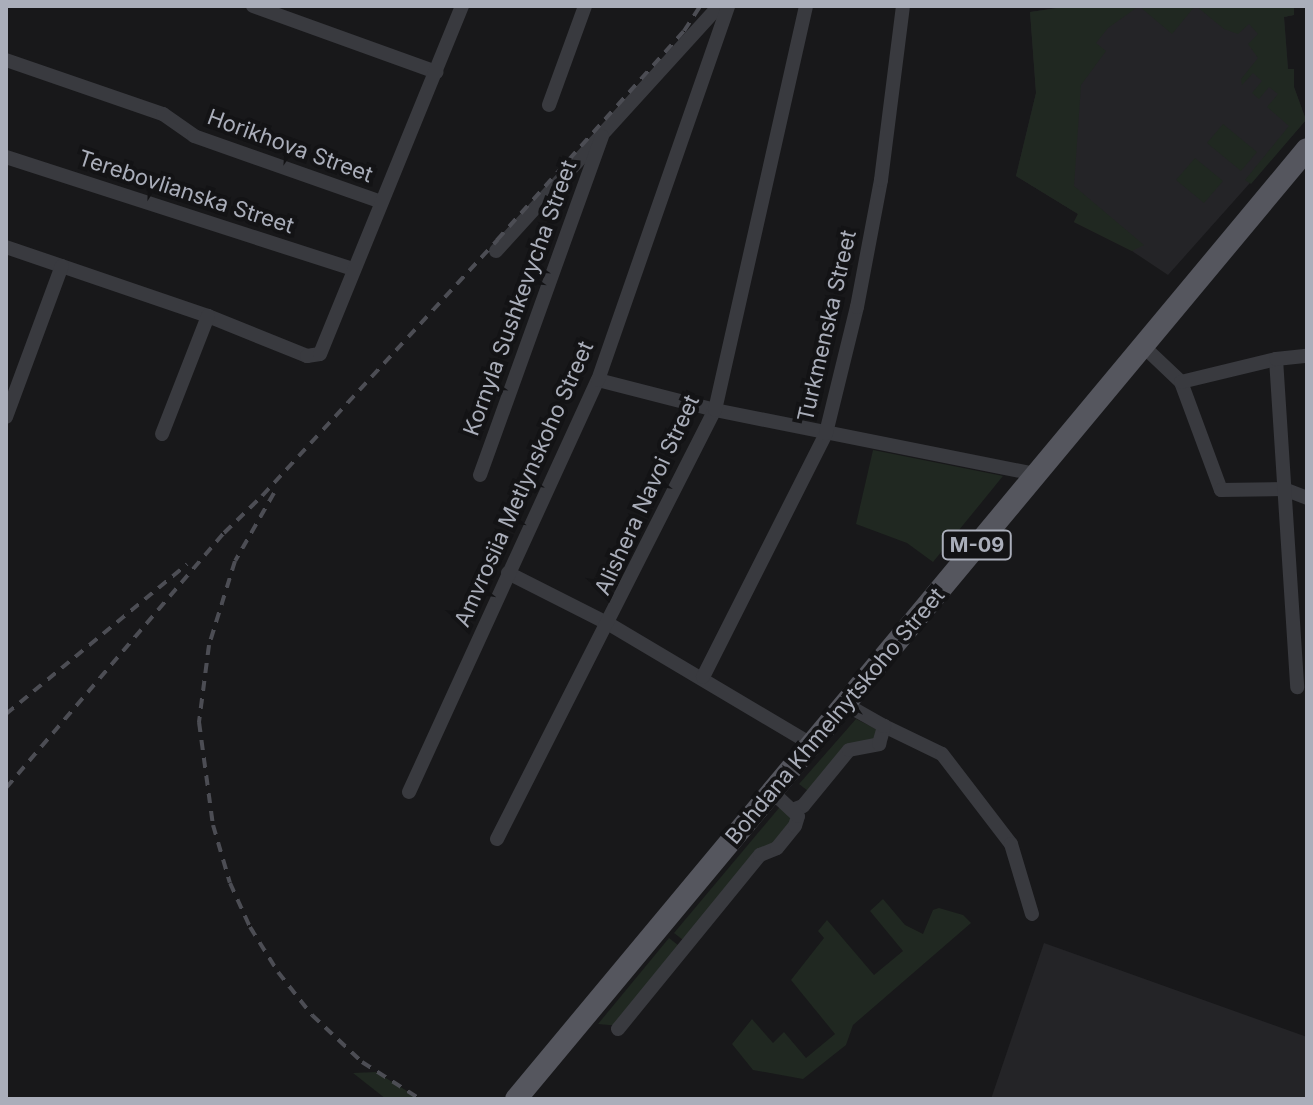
<!DOCTYPE html>
<meta charset="utf-8">
<style>
body{margin:0}
#map{position:relative;width:1313px;height:1105px;overflow:hidden;background:#18181a;font-family:Inter,sans-serif}
div>[style]{position:absolute}
.built>*{inset:0;background:#242427}
.green>*{inset:0;background:#202821}
.minor>*{height:14px;margin:-7px;padding:0 7px;transform-origin:7px;border-radius:7px;background:#393a3f}
.primary>*{height:22px;margin:-11px;padding:0 11px;transform-origin:11px;border-radius:11px;background:#55565e}
.rail>*{height:4px;margin-top:-2px;transform-origin:0;background:repeating-linear-gradient(90deg,#4c4d54 0 10px,transparent 0 18px)}
span{translate:-50% -50%;white-space:nowrap;text-align:center;line-height:1.15;-webkit-text-stroke:8px #131315;paint-order:stroke}
.shield-label span{padding:2px 6px;background:#131315;border:2px solid;border-radius:6px;-webkit-text-stroke-width:0}
.shield-label{font-size:20px;color:#aaaeba;font-weight:700}
.street-label{font-size:22px;color:#aaaeba}
.frame{position:absolute;inset:0;border:8px solid #aaaeba;pointer-events:none}
</style>
<div id="map">
<div class="built">
<div style="clip-path:polygon(1071px 6px,1294px 6px,1294px 15px,1284px 17px,1288px 69px,1294px 69px,1294px 87px,1306px 120px,1168px 275px,1132px 251px,1074px 222px,1078px 214px,1016px 176px,1036px 93px,1030px 12px)"></div>
<div style="clip-path:polygon(1044px 943px,1307px 1037px,1307px 1099px,991px 1099px)"></div>
</div>
<div class="green">
<div style="clip-path:polygon(1071px 6px,1195px 6px,1172px 34px,1139px 6px,1108px 28px,1096px 43px,1106px 51px,1081px 85px,1074px 186px,1144px 245px,1132px 251px,1074px 222px,1078px 214px,1016px 176px,1036px 93px,1030px 12px)"></div>
<div style="clip-path:polygon(1196px 6px,1294px 6px,1294px 15px,1284px 17px,1288px 69px,1294px 69px,1294px 87px,1306px 120px,1251px 184px,1245px 180px,1289px 126px,1267px 107px,1278px 94px,1269px 87px,1259px 99px,1252px 93px,1262px 81px,1253px 73px,1242px 85px,1241px 79px,1258px 58px,1248px 44px,1258px 34px,1249px 24px,1238px 34px,1224px 29px)"></div>
<div style="clip-path:polygon(1223px 124px,1257px 152px,1241px 171px,1207px 143px)"></div>
<div style="clip-path:polygon(1195px 158px,1223px 181px,1204px 203px,1176px 180px)"></div>
<div style="clip-path:polygon(873px 450px,1003px 476px,933px 562px,907px 543px,856px 524px)"></div>
<div style="clip-path:polygon(856px 719px,876px 729px,877px 741px,846px 746px,808px 791px,799px 784px)"></div>
<div style="clip-path:polygon(784px 802px,798px 816px,687px 943px,674px 933px)"></div>
<div style="clip-path:polygon(883px 899px,905px 925px,923px 934px,933px 910px,939px 908px,963px 915px,971px 923px,853px 1025px,846px 1045px,803px 1079px,753px 1070px,732px 1044px,752px 1019px,773px 1043px,784px 1032px,806px 1058px,835px 1034px,791px 980px,824px 938px,818px 931px,827px 920px,874px 975px,903px 951px,870px 911px)"></div>
<div style="clip-path:polygon(669px 938px,683px 949px,620px 1026px,598px 1024px)"></div>
<div style="clip-path:polygon(376px 1072px,420px 1099px,386px 1099px,353px 1073px)"></div>
</div>
<div class="minor">
<div style="left:253px;top:6px;width:195px;rotate:19.8deg"></div>
<div style="left:6px;top:60px;width:166px;rotate:19deg"></div>
<div style="left:163px;top:114px;width:38px;rotate:35deg"></div>
<div style="left:194px;top:136px;width:198px;rotate:19.4deg"></div>
<div style="left:549px;top:105px;width:105px;rotate:-70deg"></div>
<div style="left:6px;top:157px;width:365px;rotate:17.9deg"></div>
<div style="left:6px;top:247px;width:213px;rotate:18.9deg"></div>
<div style="left:208px;top:316px;width:107px;rotate:22deg"></div>
<div style="left:307px;top:356px;width:13px;rotate:-9deg"></div>
<div style="left:320px;top:354px;width:376px;rotate:-67.8deg"></div>
<div style="left:496px;top:251px;width:331px;rotate:-47.7deg"></div>
<div style="left:1142px;top:345px;width:54px;rotate:43.5deg"></div>
<div style="left:1181px;top:382px;width:115px;rotate:69.7deg"></div>
<div style="left:1221px;top:490px;width:63px;rotate:-0.9deg"></div>
<div style="left:1284px;top:489px;width:25px;rotate:21deg"></div>
<div style="left:1276px;top:359px;width:329px;rotate:86.3deg"></div>
<div style="left:598px;top:380px;width:121px;rotate:14.4deg"></div>
<div style="left:715px;top:410px;width:326px;rotate:11.3deg"></div>
<div style="left:1181px;top:382px;width:98px;rotate:-13.6deg"></div>
<div style="left:1276px;top:359px;width:31px;rotate:-6deg"></div>
<div style="left:6px;top:417px;width:161px;rotate:-69.7deg"></div>
<div style="left:162px;top:434px;width:127px;rotate:-68.7deg"></div>
<div style="left:480px;top:475px;width:360px;rotate:-70.2deg"></div>
<div style="left:508px;top:573px;width:113px;rotate:26.8deg"></div>
<div style="left:609px;top:624px;width:235px;rotate:30.7deg"></div>
<div style="left:703px;top:677px;width:273px;rotate:-63.2deg"></div>
<div style="left:826px;top:433px;width:130px;rotate:-76.2deg"></div>
<div style="left:857px;top:307px;width:129px;rotate:-79.3deg"></div>
<div style="left:881px;top:180px;width:175px;rotate:-82.8deg"></div>
<div style="left:884px;top:726px;width:64px;rotate:25.8deg"></div>
<div style="left:942px;top:754px;width:113px;rotate:52.5deg"></div>
<div style="left:1011px;top:844px;width:73px;rotate:73.3deg"></div>
<div style="left:409px;top:792px;width:453px;rotate:-65.4deg"></div>
<div style="left:598px;top:380px;width:396px;rotate:-70.8deg"></div>
<div style="left:792px;top:810px;width:12px;rotate:-20deg"></div>
<div style="left:803px;top:806px;width:72px;rotate:-50.6deg"></div>
<div style="left:849px;top:750px;width:31px;rotate:-11deg"></div>
<div style="left:879px;top:744px;width:19px;rotate:-74deg"></div>
<div style="left:884px;top:726px;width:45px;rotate:-150.6deg"></div>
<div style="left:497px;top:839px;width:481px;rotate:-63.1deg"></div>
<div style="left:715px;top:410px;width:414px;rotate:-77.3deg"></div>
<div style="left:618px;top:1029px;width:225px;rotate:-50.8deg"></div>
<div style="left:760px;top:855px;width:18px;rotate:-22deg"></div>
<div style="left:777px;top:848px;width:28px;rotate:-51deg"></div>
<div style="left:795px;top:826px;width:10px;rotate:-73deg"></div>
<div style="left:798px;top:816px;width:35px;rotate:-137deg"></div>
</div>
<div class="primary">
<div style="left:516px;top:1099px;width:1236px;rotate:-50.22deg"></div>
</div>
<div class="rail">
<div style="left:274px;top:493px;width:78px;rotate:119.8deg"></div>
<div style="left:235px;top:561px;width:88px;rotate:107.2deg"></div>
<div style="left:209px;top:645px;width:78px;rotate:97.4deg"></div>
<div style="left:199px;top:722px;width:104px;rotate:82.3deg"></div>
<div style="left:213px;top:825px;width:60px;rotate:73.7deg"></div>
<div style="left:230px;top:883px;width:48px;rotate:65.6deg"></div>
<div style="left:250px;top:927px;width:53px;rotate:58.1deg"></div>
<div style="left:278px;top:972px;width:55px;rotate:51.7deg"></div>
<div style="left:312px;top:1015px;width:69px;rotate:43.2deg"></div>
<div style="left:362px;top:1062px;width:69px;rotate:32.5deg"></div>
<div style="left:6px;top:714px;width:235px;rotate:-39.6deg"></div>
<div style="left:6px;top:788px;width:335px;rotate:-49.5deg"></div>
<div style="left:224px;top:533px;width:53px;rotate:-44.2deg"></div>
<div style="left:262px;top:496px;width:348px;rotate:-47.4deg"></div>
<div style="left:497px;top:240px;width:280px;rotate:-48.2deg"></div>
<div style="left:684px;top:31px;width:30px;rotate:-57deg"></div>
</div>
<div class="shield-label">
<span style="left:977px;top:545px">М-09</span>
</div>
<div class="street-label">
<span style="left:290px;top:146px;rotate:20deg">Horikhova Street</span>
<span style="left:186px;top:192px;rotate:18deg">Terebovlianska Street</span>
<span style="left:520px;top:298px;rotate:-70deg">Kornyla Sushkevycha Street</span>
<span style="left:827px;top:326px;rotate:-77deg">Turkmenska Street</span>
<span style="left:524px;top:484px;rotate:-66deg">Amvrosiia Metlynskoho Street</span>
<span style="left:647px;top:495px;rotate:-65deg">Alishera Navoi Street</span>
<span style="left:835px;top:716px;rotate:-50deg">Bohdana Khmelnytskoho Street</span>
</div>
<div class="frame"></div>
</div>
